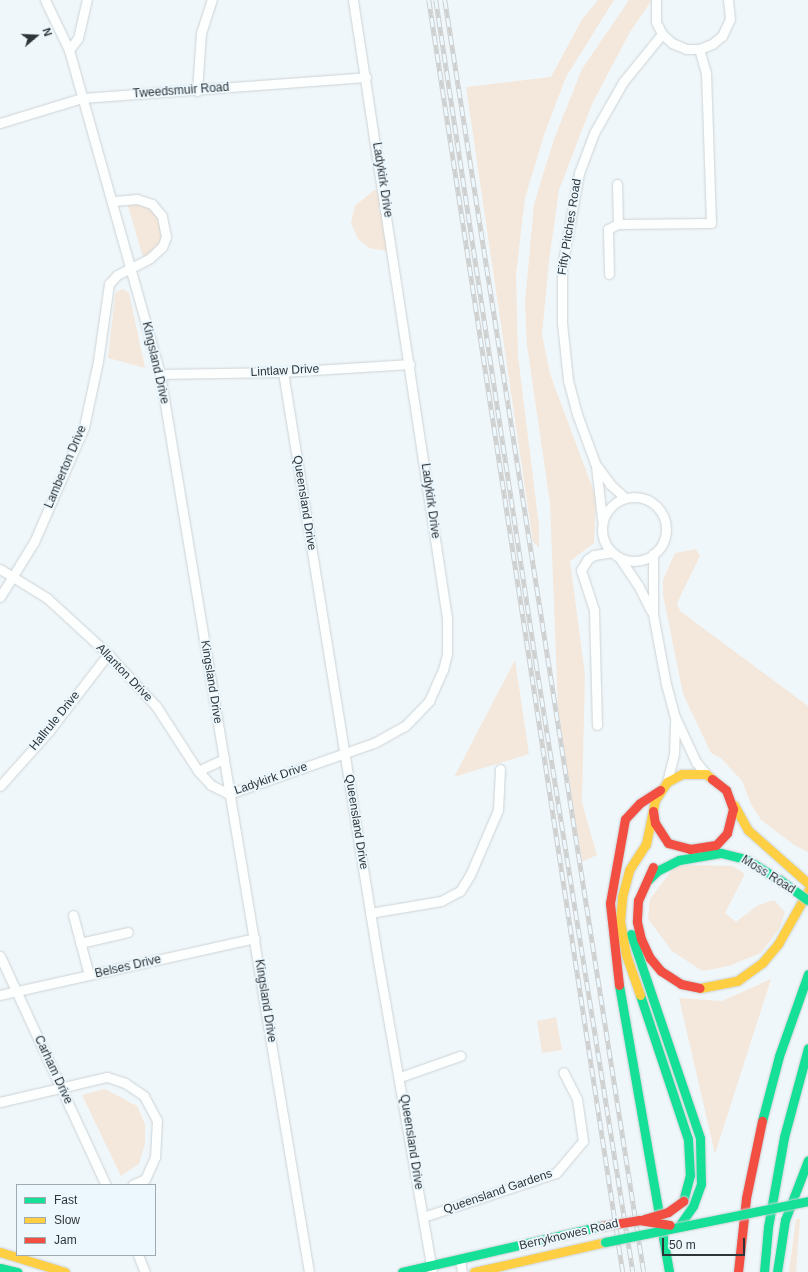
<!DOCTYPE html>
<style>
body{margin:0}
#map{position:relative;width:808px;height:1272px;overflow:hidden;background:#f0f7fa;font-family:Arial,sans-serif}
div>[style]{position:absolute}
.green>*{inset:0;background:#f4e8dc}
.roads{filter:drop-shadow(0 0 1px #ccd3d6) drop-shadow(0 0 1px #ccd3d6)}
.street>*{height:9px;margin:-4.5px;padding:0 4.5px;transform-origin:4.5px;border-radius:4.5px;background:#fdfefe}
.street>.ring{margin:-4.5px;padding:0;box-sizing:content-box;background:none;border:9px solid #fdfefe;border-radius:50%}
.fast>*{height:9px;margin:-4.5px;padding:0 4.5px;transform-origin:4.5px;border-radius:4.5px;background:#16e098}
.slow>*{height:9px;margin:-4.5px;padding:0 4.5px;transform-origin:4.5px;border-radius:4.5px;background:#ffcf43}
.jam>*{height:9px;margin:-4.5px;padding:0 4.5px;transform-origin:4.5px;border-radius:4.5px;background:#f24e42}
.rail>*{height:4.5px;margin-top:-2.25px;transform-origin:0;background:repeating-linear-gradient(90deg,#ecf8fe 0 9px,#ced0d0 0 18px);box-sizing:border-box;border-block:1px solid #ced0d0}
.bridges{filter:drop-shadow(0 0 1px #ccd3d6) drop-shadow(0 0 1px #ccd3d6)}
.fast-bridge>*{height:9px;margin:-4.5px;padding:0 4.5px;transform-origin:4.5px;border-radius:4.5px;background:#16e098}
.jam-bridge>*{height:9px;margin:-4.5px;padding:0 4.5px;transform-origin:4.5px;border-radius:4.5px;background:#f24e42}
span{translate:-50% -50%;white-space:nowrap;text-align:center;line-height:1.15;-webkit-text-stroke:3.5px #ecf8fe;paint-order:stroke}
.street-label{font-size:12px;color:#2e3539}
.legend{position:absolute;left:16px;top:1184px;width:140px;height:72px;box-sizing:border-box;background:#ecf8fe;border:1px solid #a0aaaf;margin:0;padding:5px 7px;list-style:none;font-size:12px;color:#2e3539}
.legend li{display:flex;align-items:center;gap:8px;height:20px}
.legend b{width:20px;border:1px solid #a0aaaf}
.north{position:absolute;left:16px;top:16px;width:40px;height:40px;-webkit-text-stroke:3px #ecf8fe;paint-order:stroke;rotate:71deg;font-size:11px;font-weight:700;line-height:16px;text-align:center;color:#2e3539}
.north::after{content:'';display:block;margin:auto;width:14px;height:18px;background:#2e3539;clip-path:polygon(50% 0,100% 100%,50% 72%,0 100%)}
.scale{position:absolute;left:662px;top:1238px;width:83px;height:18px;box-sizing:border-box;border:2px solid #2e3539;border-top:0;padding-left:5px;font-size:12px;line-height:14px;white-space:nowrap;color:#2e3539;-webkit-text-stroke:3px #ecf8fe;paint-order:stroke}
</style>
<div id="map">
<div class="green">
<div style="clip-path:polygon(598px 0,614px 0,566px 77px,544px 135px,525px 198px,516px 274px,518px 356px,539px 526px,539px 548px,533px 542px,466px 87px,551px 77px,581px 21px)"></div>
<div style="clip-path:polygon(629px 0,652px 0,630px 32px,592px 104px,559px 190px,549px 261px,542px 334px,550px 374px,596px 497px,594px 543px,570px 561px,585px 675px,582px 803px,597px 855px,582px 862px,558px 708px,550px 503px,527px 345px,525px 303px,534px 204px,554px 139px,582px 69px)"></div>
<div style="clip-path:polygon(374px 190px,378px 191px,388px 251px,369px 248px,358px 239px,351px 223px,355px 206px)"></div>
<div style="clip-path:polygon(136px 201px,151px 206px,160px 217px,164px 231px,158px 249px,143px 257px,127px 203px)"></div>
<div style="clip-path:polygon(123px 289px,129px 293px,145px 368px,108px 358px,115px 296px,116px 292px)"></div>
<div style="clip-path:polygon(696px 549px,700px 556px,677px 603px,680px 611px,808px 706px,808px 852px,794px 845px,761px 820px,751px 804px,742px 781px,721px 758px,711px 753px,683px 694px,663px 595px,663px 580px,675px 553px)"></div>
<div style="clip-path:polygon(515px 660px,529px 754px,454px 777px)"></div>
<div style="clip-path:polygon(692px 865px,733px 866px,745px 874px,725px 913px,736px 922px,758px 905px,774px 900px,785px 912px,780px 928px,761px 953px,729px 966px,702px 971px,672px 951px,648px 919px,650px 899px,675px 866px)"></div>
<div style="clip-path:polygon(771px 979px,715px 1154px,679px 998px,722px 1001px)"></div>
<div style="clip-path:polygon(556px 1017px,562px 1050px,542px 1053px,537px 1021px)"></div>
<div style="clip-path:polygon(105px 1089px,137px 1106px,145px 1124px,145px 1144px,139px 1164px,121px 1176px,82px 1095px)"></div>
<div style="clip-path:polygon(796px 1219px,800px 1219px,796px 1272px,789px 1272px)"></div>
</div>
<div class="roads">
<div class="street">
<div style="left:45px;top:0;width:55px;rotate:64.4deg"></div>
<div style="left:69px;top:50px;width:337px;rotate:74.3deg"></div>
<div style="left:160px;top:374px;width:910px;rotate:80.58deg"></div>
<div style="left:656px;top:0;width:22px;rotate:90deg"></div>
<div style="left:656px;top:22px;width:13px;rotate:63deg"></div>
<div style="left:662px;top:34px;width:13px;rotate:42deg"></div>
<div style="left:672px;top:43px;width:15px;rotate:23deg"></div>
<div style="left:686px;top:49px;width:13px"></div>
<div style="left:699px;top:49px;width:14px;rotate:-21deg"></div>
<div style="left:712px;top:44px;width:13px;rotate:-39deg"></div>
<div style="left:722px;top:36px;width:19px;rotate:-65deg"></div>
<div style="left:730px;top:19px;width:19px;rotate:-96deg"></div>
<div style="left:69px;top:50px;width:15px;rotate:-53deg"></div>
<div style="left:78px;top:38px;width:39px;rotate:-77deg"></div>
<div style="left:197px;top:91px;width:58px;rotate:-86.1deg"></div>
<div style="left:201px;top:33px;width:35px;rotate:-72deg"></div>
<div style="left:0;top:123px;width:86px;rotate:-17deg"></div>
<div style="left:82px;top:98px;width:285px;rotate:-4.2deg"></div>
<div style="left:617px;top:184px;width:40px;rotate:88.6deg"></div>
<div style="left:609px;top:274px;width:45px;rotate:-91.3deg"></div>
<div style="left:608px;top:229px;width:11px;rotate:-27deg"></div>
<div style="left:618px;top:224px;width:93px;rotate:-0.6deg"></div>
<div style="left:711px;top:223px;width:150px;rotate:-91.9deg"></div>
<div style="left:706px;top:73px;width:25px;rotate:-106deg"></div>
<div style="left:283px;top:372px;width:597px;rotate:80.84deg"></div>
<div style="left:378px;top:961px;width:313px;rotate:80.1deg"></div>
<div style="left:160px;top:374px;width:123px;rotate:-0.9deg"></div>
<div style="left:283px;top:372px;width:127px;rotate:-3.6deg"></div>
<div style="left:596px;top:466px;width:53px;rotate:83.5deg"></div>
<div class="ring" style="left:602px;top:497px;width:55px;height:55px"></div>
<div style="left:625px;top:498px;width:21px;rotate:-137deg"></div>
<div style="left:610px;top:484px;width:26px;rotate:-126deg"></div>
<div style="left:595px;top:463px;width:52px;rotate:-110.2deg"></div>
<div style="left:577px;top:414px;width:35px;rotate:-105deg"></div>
<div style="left:568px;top:380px;width:57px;rotate:-96deg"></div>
<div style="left:562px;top:323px;width:56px;rotate:-90deg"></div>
<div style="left:562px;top:267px;width:96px;rotate:-79.7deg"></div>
<div style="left:579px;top:173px;width:43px;rotate:-69.4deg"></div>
<div style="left:594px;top:133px;width:59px;rotate:-60.4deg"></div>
<div style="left:623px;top:82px;width:62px;rotate:-50.9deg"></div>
<div style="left:653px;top:554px;width:60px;rotate:90deg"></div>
<div style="left:653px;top:614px;width:71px;rotate:79.5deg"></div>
<div style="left:666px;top:684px;width:34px;rotate:75deg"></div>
<div style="left:675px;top:717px;width:50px;rotate:65deg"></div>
<div style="left:696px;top:762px;width:16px;rotate:50deg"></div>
<div style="left:619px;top:557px;width:34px;rotate:56deg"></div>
<div style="left:638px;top:585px;width:29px;rotate:63deg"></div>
<div style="left:0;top:569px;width:55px;rotate:31.7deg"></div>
<div style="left:47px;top:598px;width:83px;rotate:42.6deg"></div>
<div style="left:108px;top:654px;width:71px;rotate:47.3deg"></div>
<div style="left:156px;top:706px;width:77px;rotate:57.1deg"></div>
<div style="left:198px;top:771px;width:19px;rotate:47deg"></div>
<div style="left:211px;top:785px;width:20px;rotate:27deg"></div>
<div style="left:229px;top:794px;width:154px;rotate:-19.4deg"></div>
<div style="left:374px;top:743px;width:35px;rotate:-29deg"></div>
<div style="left:405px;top:726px;width:35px;rotate:-46deg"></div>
<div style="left:429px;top:701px;width:34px;rotate:-66deg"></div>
<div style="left:443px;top:670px;width:16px;rotate:-76deg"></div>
<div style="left:447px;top:654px;width:36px;rotate:-90deg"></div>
<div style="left:447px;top:618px;width:625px;rotate:-98.65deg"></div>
<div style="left:0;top:597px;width:65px;rotate:-58.3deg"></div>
<div style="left:34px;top:542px;width:125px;rotate:-66.5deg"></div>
<div style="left:84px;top:427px;width:67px;rotate:-78deg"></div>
<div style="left:98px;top:361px;width:78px;rotate:-81.9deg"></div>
<div style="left:109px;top:284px;width:12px;rotate:-48deg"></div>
<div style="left:117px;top:275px;width:37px;rotate:-27deg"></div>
<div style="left:150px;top:258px;width:16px;rotate:-43deg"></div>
<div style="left:162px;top:247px;width:11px;rotate:-68deg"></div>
<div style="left:166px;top:237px;width:21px;rotate:-101deg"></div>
<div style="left:162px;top:216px;width:16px;rotate:-130deg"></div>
<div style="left:152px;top:204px;width:16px;rotate:-162deg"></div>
<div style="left:137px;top:199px;width:25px;rotate:175deg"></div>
<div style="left:597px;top:725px;width:115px;rotate:-91.5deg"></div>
<div style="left:594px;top:610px;width:42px;rotate:-108deg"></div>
<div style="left:581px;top:570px;width:13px;rotate:-58deg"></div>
<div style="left:588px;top:559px;width:7px;rotate:-34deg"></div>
<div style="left:594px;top:555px;width:18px;rotate:-9deg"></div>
<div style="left:198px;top:771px;width:29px;rotate:-25deg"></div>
<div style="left:667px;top:782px;width:29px;rotate:-76deg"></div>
<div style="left:674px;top:754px;width:36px;rotate:-88deg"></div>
<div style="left:0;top:786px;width:74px;rotate:-48.3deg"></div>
<div style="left:49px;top:731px;width:97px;rotate:-52.5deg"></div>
<div style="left:370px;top:913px;width:72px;rotate:-9.6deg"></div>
<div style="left:441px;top:901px;width:21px;rotate:-28deg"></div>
<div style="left:460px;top:891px;width:19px;rotate:-58deg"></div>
<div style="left:470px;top:875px;width:71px;rotate:-66.7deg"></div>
<div style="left:498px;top:810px;width:41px;rotate:-87.2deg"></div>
<div style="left:73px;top:915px;width:62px;rotate:75.1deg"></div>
<div style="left:80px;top:943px;width:49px;rotate:-12.9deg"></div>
<div style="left:0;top:956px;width:252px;rotate:65.2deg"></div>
<div style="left:0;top:995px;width:261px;rotate:-12.6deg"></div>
<div style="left:400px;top:1077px;width:64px;rotate:-19.3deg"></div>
<div style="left:0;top:1102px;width:110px;rotate:-13.2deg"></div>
<div style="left:107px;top:1077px;width:19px;rotate:18deg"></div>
<div style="left:125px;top:1083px;width:23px;rotate:34deg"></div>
<div style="left:144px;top:1096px;width:27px;rotate:62deg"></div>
<div style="left:157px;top:1120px;width:37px;rotate:93deg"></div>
<div style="left:155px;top:1157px;width:24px;rotate:114deg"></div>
<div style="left:145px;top:1179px;width:14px;rotate:155deg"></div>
<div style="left:423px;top:1217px;width:140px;rotate:-18.3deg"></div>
<div style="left:556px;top:1173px;width:42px;rotate:-49.8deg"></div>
<div style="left:583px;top:1141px;width:42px;rotate:-98.1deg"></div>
<div style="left:577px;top:1099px;width:30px;rotate:-117deg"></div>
<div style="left:138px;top:1255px;width:18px;rotate:68deg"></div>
<div style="left:460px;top:1260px;width:12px;rotate:81deg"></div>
</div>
<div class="fast">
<div style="left:709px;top:850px;width:38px;rotate:14deg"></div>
<div style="left:746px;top:859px;width:40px;rotate:32deg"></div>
<div style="left:648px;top:880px;width:13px;rotate:-45deg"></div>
<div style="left:657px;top:871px;width:25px;rotate:-27deg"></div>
<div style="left:679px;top:860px;width:43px;rotate:-9.5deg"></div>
<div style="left:631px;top:934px;width:215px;rotate:71.3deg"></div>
<div style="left:700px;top:1138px;width:46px;rotate:88.8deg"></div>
<div style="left:701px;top:1184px;width:23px;rotate:110deg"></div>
<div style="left:693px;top:1206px;width:24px;rotate:125deg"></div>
<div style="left:619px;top:985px;width:291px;rotate:80.1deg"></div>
<div style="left:640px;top:995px;width:152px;rotate:71.6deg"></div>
<div style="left:688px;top:1139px;width:36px;rotate:87deg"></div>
<div style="left:690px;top:1175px;width:27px;rotate:105deg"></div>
<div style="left:762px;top:1121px;width:67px;rotate:-75.3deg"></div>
<div style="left:779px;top:1056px;width:87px;rotate:-70.5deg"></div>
<div style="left:0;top:1268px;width:18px;rotate:13deg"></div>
<div style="left:402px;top:1272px;width:205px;rotate:-13deg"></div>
<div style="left:764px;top:1272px;width:45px;rotate:-84.9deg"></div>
<div style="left:768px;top:1227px;width:91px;rotate:-79.9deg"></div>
<div style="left:784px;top:1137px;width:92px;rotate:-74.9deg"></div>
<div style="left:777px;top:1272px;width:53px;rotate:-81.3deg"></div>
<div style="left:785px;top:1220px;width:64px;rotate:-69deg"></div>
</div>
<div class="slow">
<div style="left:734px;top:805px;width:29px;rotate:61deg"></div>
<div style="left:748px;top:830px;width:80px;rotate:41.5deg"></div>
<div style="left:700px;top:988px;width:38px;rotate:-11deg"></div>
<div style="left:737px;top:981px;width:31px;rotate:-36deg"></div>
<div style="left:762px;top:963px;width:25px;rotate:-50deg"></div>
<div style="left:778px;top:944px;width:61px;rotate:-60.5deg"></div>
<div style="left:640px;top:995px;width:42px;rotate:-109.3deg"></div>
<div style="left:626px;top:955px;width:34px;rotate:-100deg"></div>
<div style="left:620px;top:922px;width:25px;rotate:-85deg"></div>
<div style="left:622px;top:897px;width:28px;rotate:-75deg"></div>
<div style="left:629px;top:870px;width:31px;rotate:-57deg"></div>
<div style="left:646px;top:844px;width:45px;rotate:-78.4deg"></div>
<div style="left:655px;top:800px;width:22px;rotate:-56deg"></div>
<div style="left:667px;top:782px;width:17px;rotate:-28deg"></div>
<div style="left:682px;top:774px;width:24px"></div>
<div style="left:706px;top:774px;width:8px;rotate:40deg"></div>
<div style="left:0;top:1252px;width:68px;rotate:17.1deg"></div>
<div style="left:474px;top:1272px;width:134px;rotate:-12.9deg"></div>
</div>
<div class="jam">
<div style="left:653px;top:811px;width:12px;rotate:81deg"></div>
<div style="left:655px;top:823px;width:24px;rotate:57deg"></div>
<div style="left:668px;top:843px;width:23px;rotate:15deg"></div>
<div style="left:690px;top:849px;width:26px;rotate:-9deg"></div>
<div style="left:716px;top:845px;width:16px;rotate:-47deg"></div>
<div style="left:727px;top:833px;width:25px;rotate:-76deg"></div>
<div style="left:733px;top:809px;width:20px;rotate:-110deg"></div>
<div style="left:726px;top:790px;width:18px;rotate:-142deg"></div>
<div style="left:653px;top:867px;width:36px;rotate:114deg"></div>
<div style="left:638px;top:900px;width:22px;rotate:93deg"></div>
<div style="left:637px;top:922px;width:17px;rotate:77deg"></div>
<div style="left:641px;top:939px;width:21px;rotate:65deg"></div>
<div style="left:650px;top:958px;width:17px;rotate:50deg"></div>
<div style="left:661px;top:971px;width:24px;rotate:33deg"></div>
<div style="left:681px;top:984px;width:19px;rotate:12deg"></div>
<div style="left:619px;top:985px;width:82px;rotate:-96.3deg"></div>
<div style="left:610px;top:903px;width:85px;rotate:-79.9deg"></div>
<div style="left:625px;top:819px;width:22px;rotate:-47deg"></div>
<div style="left:640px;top:803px;width:24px;rotate:-33deg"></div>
<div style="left:738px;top:1272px;width:74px;rotate:-83.8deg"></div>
<div style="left:746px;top:1198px;width:79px;rotate:-78.3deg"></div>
</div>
</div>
<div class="rail">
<div style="left:429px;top:0;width:1287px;rotate:81.33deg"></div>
<div style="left:436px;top:0;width:670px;rotate:81.41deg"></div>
<div style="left:536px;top:662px;width:618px;rotate:80.96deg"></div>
<div style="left:445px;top:0;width:1287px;rotate:81.11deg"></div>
</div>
<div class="bridges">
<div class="fast-bridge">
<div style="left:780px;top:880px;width:34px;rotate:36deg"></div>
<div style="left:605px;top:1242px;width:207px;rotate:-11.4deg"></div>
</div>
<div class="jam-bridge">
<div style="left:644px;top:1219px;width:25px;rotate:-16deg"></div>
<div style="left:668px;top:1212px;width:19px;rotate:-36deg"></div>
<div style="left:602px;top:1226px;width:37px;rotate:-9deg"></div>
<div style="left:639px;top:1220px;width:31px;rotate:9deg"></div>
</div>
</div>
<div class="street-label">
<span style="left:181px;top:91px;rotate:-4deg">Tweedsmuir Road</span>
<span style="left:382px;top:180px;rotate:81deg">Ladykirk Drive</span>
<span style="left:570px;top:227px;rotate:-81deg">Fifty Pitches Road</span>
<span style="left:155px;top:363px;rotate:77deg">Kingsland Drive</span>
<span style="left:285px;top:371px;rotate:-3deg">Lintlaw Drive</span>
<span style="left:66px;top:467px;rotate:-67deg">Lamberton Drive</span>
<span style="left:430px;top:501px;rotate:82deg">Ladykirk Drive</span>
<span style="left:304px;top:503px;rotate:81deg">Queensland Drive</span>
<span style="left:124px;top:673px;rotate:46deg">Allanton Drive</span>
<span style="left:211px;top:682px;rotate:81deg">Kingsland Drive</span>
<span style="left:55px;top:721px;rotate:-51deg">Hallrule Drive</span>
<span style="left:271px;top:779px;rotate:-19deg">Ladykirk Drive</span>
<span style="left:356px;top:822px;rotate:81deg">Queensland Drive</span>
<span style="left:768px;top:875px;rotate:32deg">Moss Road</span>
<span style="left:128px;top:967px;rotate:-13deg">Belses Drive</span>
<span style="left:265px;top:1001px;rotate:81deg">Kingsland Drive</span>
<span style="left:53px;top:1070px;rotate:65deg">Carham Drive</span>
<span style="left:411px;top:1142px;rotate:81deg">Queensland Drive</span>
<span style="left:498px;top:1192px;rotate:-19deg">Queensland Gardens</span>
<span style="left:569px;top:1235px;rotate:-13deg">Berryknowes Road</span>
</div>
<ul class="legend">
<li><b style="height:5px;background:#16e098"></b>Fast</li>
<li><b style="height:5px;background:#ffcf43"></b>Slow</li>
<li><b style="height:5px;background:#f24e42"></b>Jam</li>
</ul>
<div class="north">N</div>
<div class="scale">50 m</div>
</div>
